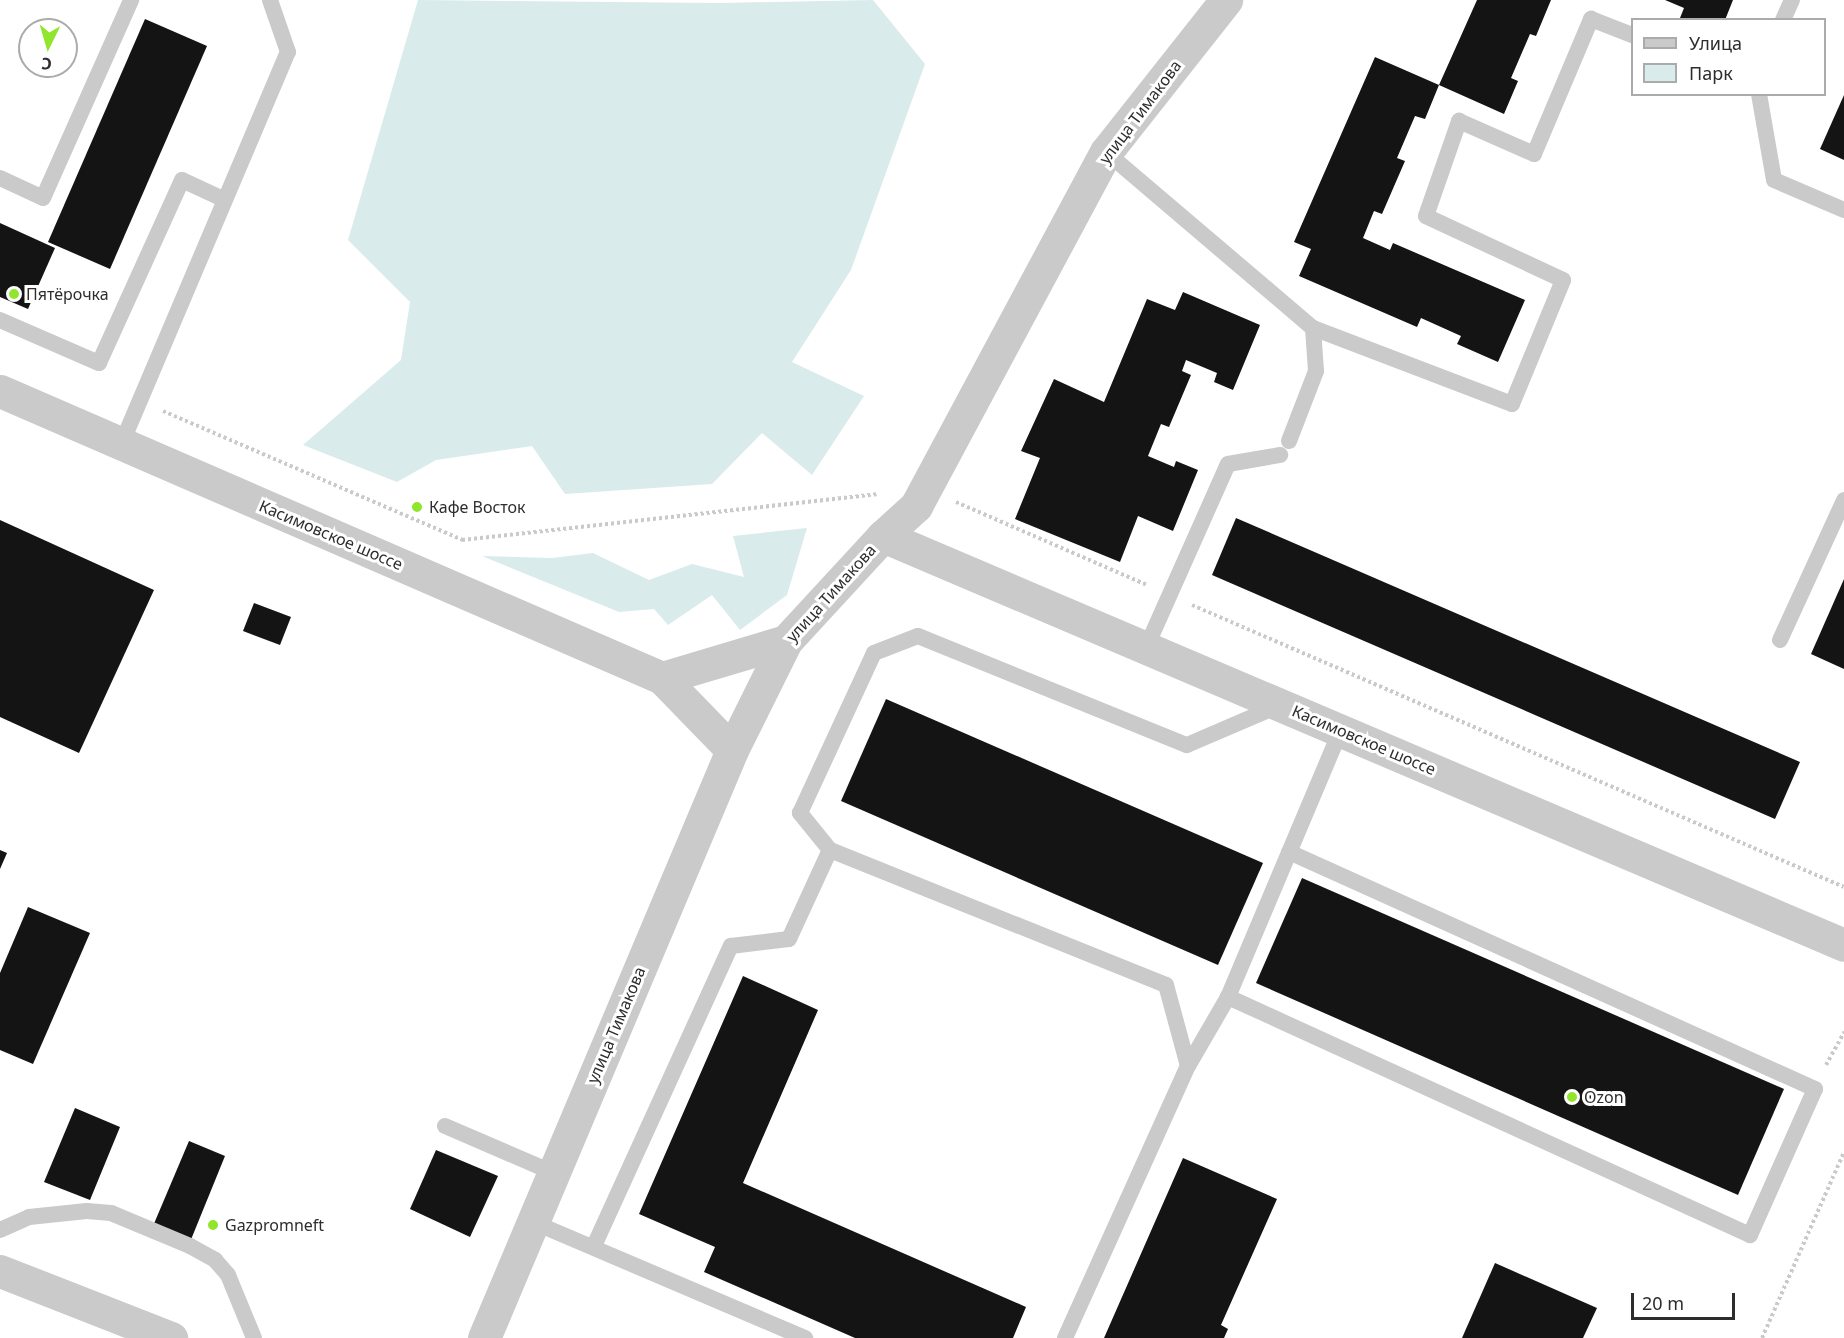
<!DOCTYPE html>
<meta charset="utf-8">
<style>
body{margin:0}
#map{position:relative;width:1844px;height:1338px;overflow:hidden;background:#fff;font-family:"Noto Sans",sans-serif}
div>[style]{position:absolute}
.green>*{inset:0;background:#daebeb}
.building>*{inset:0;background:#141414}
.path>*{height:4px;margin-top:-2px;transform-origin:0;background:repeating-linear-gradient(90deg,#cacaca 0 3px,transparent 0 6px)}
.service>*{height:16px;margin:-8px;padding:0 8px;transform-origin:8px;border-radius:8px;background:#cacaca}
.minor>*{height:33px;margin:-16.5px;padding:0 16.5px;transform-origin:16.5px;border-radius:16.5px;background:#cacaca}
.tertiary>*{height:33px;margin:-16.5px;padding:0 16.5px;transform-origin:16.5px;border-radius:16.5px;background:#cacaca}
.dots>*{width:16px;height:16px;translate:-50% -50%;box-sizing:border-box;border:3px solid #fff;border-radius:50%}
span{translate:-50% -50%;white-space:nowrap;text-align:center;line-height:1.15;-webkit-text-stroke:6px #fff;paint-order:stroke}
.street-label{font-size:16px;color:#2d2d2d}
.poi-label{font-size:16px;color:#2d2d2d}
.left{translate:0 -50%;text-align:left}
.legend{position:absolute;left:1631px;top:18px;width:195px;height:78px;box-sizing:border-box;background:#fff;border:2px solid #ababab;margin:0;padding:8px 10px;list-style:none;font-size:18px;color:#2d2d2d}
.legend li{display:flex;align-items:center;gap:12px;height:30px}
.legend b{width:30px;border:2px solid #ababab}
.north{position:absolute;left:18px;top:18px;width:60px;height:60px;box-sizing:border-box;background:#fff;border:2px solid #ababab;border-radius:50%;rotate:185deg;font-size:16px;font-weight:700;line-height:24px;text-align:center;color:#2d2d2d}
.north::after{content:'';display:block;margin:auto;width:21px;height:27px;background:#91e62d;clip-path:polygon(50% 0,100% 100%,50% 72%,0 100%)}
.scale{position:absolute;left:1631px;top:1293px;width:104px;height:27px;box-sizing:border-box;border:3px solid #2d2d2d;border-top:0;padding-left:8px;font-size:18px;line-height:21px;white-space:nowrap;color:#2d2d2d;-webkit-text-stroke:4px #fff;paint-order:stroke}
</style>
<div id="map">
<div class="green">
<div style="clip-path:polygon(418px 0,719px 3px,873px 0,925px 64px,851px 270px,792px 362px,864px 396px,812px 475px,762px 433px,712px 484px,565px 494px,532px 446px,436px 460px,397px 482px,303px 445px,401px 360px,410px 302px,348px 240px)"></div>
<div style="clip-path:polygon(807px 528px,787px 595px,740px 630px,712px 595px,668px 625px,654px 609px,619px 612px,482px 556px,552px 558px,593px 553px,649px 580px,692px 564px,744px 577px,733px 536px)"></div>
</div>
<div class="building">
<div style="clip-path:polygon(1477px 0,1551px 0,1536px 36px,1530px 34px,1511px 78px,1518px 81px,1504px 114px,1439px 85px)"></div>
<div style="clip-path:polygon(1665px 0,1733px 0,1725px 20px,1684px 20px,1680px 18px,1684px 8px)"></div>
<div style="clip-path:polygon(145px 19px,207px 46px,110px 269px,48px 242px)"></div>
<div style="clip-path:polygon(1375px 57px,1439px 85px,1425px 119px,1415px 116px,1397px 158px,1405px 161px,1382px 214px,1374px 211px,1363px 238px,1390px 250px,1393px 243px,1525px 300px,1498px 362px,1457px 344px,1461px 336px,1421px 318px,1417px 327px,1299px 276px,1311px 249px,1294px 242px)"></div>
<div style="clip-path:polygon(1844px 95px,1844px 160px,1820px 149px)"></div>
<div style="clip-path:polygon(0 223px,55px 248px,28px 309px,0 297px)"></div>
<div style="clip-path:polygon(1183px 292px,1260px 325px,1233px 390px,1214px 382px,1217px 373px,1186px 360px,1182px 371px,1191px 375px,1169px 427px,1161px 424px,1148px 456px,1174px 467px,1176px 461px,1198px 470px,1173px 531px,1138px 516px,1120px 562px,1015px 519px,1040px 458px,1021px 451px,1054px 379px,1104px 402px,1147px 299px,1175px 310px)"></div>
<div style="clip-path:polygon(1236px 518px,1800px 762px,1775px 819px,1212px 575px)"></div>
<div style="clip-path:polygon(0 520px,154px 590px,79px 753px,0 717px)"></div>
<div style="clip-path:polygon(1844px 579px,1844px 669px,1811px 654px)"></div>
<div style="clip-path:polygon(254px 603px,291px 617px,280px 645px,243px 631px)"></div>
<div style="clip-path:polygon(886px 699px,1263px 863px,1218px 965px,841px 801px)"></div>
<div style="clip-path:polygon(0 850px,7px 853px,0 869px)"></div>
<div style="clip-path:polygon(1302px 878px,1784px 1089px,1738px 1195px,1256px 983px)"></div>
<div style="clip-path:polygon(28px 907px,90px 933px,33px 1064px,0 1050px,0 973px)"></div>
<div style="clip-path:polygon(743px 976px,818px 1010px,743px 1183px,1026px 1307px,1013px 1338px,855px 1338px,704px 1272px,715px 1247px,639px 1214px)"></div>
<div style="clip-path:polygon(75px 1108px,120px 1127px,90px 1200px,44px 1182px)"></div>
<div style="clip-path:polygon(189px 1141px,225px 1156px,190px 1242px,153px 1226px)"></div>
<div style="clip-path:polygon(436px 1150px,498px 1176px,470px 1237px,410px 1209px)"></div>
<div style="clip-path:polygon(1183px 1158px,1277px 1199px,1221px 1325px,1228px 1329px,1224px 1338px,1104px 1338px)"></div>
<div style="clip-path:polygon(1495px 1263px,1597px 1308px,1583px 1338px,1462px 1338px)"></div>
</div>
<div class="path">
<div style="left:163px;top:411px;width:326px;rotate:23.3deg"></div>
<div style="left:462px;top:540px;width:417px;rotate:-6.3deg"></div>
<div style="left:956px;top:502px;width:208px;rotate:23.5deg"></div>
<div style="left:1192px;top:605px;width:710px;rotate:23.39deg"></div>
<div style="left:1826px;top:1065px;width:38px;rotate:-61deg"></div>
<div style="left:1762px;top:1338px;width:203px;rotate:-66.2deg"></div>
</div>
<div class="service">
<div style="left:1783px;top:20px;width:22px;rotate:-66deg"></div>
<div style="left:1759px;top:94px;width:87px;rotate:80.1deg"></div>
<div style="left:1774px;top:180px;width:76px;rotate:23.2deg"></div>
<div style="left:1106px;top:152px;width:272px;rotate:40.4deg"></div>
<div style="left:1313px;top:328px;width:213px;rotate:20.9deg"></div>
<div style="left:1512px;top:404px;width:134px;rotate:-67.6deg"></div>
<div style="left:1563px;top:280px;width:151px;rotate:-155deg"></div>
<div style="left:1426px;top:216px;width:101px;rotate:-70.8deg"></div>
<div style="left:1459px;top:121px;width:82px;rotate:23.7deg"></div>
<div style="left:1534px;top:154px;width:147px;rotate:-67.1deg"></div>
<div style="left:1591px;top:19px;width:44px;rotate:21.3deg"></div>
<div style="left:0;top:178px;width:47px;rotate:24.9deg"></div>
<div style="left:43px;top:198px;width:217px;rotate:-66deg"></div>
<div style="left:0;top:320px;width:108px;rotate:23.5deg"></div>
<div style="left:99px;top:363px;width:201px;rotate:-65.6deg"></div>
<div style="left:182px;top:180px;width:47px;rotate:24.9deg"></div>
<div style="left:1289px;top:441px;width:75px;rotate:-68.9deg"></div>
<div style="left:1316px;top:371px;width:43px;rotate:-94deg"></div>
<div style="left:121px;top:445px;width:427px;rotate:-67deg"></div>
<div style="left:288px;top:52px;width:55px;rotate:-109.1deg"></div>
<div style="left:1780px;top:640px;width:154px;rotate:-65.4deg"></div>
<div style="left:1146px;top:648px;width:201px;rotate:-66deg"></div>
<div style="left:1228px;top:464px;width:53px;rotate:-9.8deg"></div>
<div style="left:1289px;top:852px;width:577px;rotate:24.25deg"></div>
<div style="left:1815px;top:1089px;width:160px;rotate:114deg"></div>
<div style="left:1750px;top:1235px;width:574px;rotate:-155.49deg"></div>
<div style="left:1228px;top:997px;width:291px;rotate:-67.1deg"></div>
<div style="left:1188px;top:1066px;width:80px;rotate:-59.9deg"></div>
<div style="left:445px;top:1126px;width:119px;rotate:23.3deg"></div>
<div style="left:533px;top:1222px;width:296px;rotate:23.1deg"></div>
<div style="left:0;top:1230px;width:32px;rotate:-24deg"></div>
<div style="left:29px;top:1217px;width:58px;rotate:-5.9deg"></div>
<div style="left:87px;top:1211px;width:24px;rotate:5deg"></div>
<div style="left:111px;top:1213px;width:86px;rotate:22.7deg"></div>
<div style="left:190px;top:1246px;width:29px;rotate:29deg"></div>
<div style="left:215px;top:1260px;width:20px;rotate:49deg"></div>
<div style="left:228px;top:1275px;width:68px;rotate:67.6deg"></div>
<div style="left:594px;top:1246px;width:330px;rotate:-65.5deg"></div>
<div style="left:731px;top:946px;width:58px;rotate:-6.9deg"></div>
<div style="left:789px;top:939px;width:98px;rotate:-65.3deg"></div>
<div style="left:1065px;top:1338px;width:299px;rotate:-65.7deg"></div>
<div style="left:1188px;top:1066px;width:84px;rotate:-105.2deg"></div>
<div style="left:1166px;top:985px;width:362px;rotate:-158.1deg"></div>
<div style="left:830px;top:850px;width:48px;rotate:-129deg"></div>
<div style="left:800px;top:813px;width:176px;rotate:-65.2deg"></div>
<div style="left:874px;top:653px;width:47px;rotate:-21.1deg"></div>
<div style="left:918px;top:636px;width:290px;rotate:22.1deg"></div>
<div style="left:1187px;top:745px;width:99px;rotate:-23.2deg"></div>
</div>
<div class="minor">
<div style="left:0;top:391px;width:722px;rotate:23.44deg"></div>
<div style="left:662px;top:678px;width:100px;rotate:45.8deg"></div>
<div style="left:883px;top:536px;width:1044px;rotate:23.05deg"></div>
<div style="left:662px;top:678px;width:129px;rotate:-16.6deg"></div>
</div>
<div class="tertiary">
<div style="left:0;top:1271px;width:184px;rotate:21.4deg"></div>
<div style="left:484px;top:1338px;width:638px;rotate:-67.13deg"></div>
<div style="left:732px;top:750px;width:122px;rotate:-63.6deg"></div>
<div style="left:786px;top:641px;width:143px;rotate:-47.3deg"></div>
<div style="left:883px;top:536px;width:45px;rotate:-42.3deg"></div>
<div style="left:916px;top:506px;width:402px;rotate:-61.8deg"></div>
<div style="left:1106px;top:152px;width:194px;rotate:-51.7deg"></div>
</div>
<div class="dots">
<div style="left:14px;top:294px;background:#91e62d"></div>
<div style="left:417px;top:507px;background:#91e62d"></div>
<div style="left:1572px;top:1097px;background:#91e62d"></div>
<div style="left:213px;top:1225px;background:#91e62d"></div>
</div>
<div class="street-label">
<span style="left:1140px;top:112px;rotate:-53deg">улица Тимакова</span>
<span style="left:331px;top:535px;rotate:23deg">Касимовское шоссе</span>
<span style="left:831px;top:593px;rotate:-48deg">улица Тимакова</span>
<span style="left:1364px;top:740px;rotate:23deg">Касимовское шоссе</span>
<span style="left:616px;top:1025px;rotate:-67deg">улица Тимакова</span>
</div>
<div class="poi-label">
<span class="left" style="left:26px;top:294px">Пятёрочка</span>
<span class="left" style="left:429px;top:507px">Кафе Восток</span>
<span class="left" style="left:1584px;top:1097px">Ozon</span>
<span class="left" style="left:225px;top:1225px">Gazpromneft</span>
</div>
<ul class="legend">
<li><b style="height:8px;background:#cacaca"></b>Улица</li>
<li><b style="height:16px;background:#daebeb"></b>Парк</li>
</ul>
<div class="north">С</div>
<div class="scale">20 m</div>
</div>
